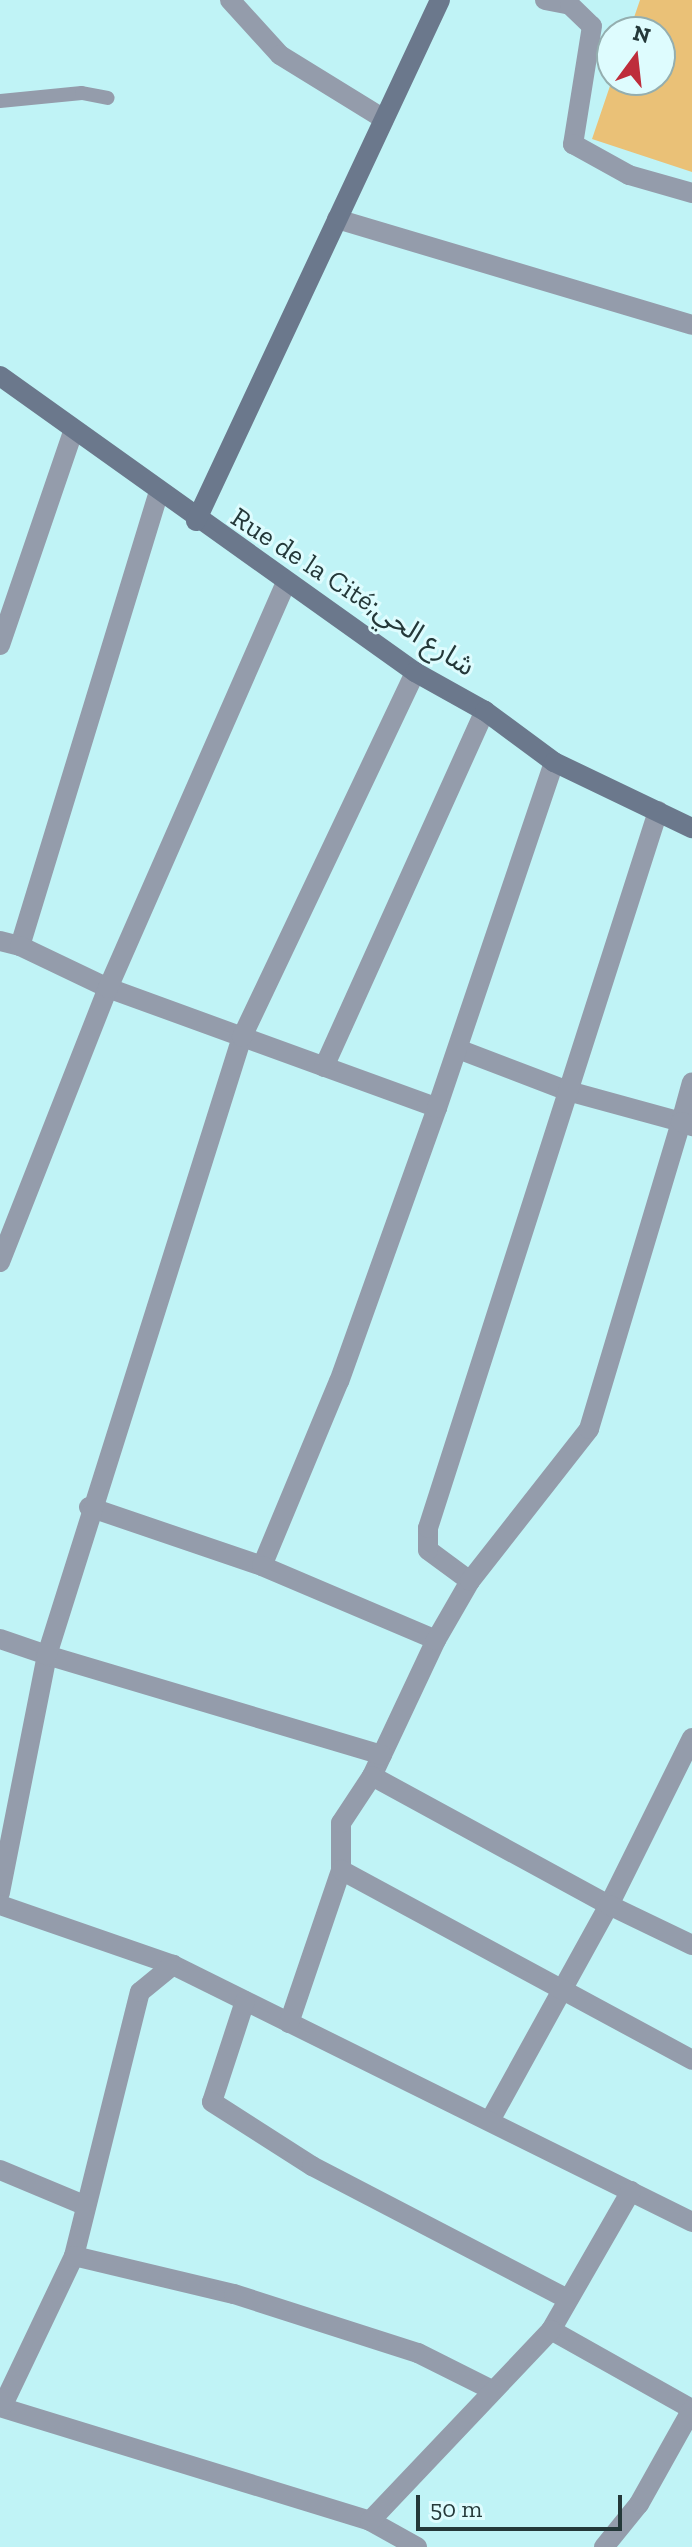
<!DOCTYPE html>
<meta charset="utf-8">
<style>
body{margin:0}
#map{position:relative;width:692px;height:2547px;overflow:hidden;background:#c0f3f6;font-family:"Zilla Slab","Noto Sans Arabic",serif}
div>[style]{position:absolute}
.green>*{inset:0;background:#eac177}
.lane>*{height:14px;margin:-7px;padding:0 7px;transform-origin:7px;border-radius:7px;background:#949cab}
.street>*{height:20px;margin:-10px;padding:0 10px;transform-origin:10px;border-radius:10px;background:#949cab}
.secondary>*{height:20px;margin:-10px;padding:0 10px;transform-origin:10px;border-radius:10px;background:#6b788c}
span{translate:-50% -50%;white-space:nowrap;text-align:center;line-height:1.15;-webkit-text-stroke:6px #defcfe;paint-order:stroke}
.street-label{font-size:28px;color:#243839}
.north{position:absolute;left:596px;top:16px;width:80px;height:80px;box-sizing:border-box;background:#defcfe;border:2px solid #94aeaf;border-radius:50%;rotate:15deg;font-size:22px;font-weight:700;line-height:32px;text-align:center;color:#243839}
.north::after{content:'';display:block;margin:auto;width:28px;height:36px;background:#be2d3b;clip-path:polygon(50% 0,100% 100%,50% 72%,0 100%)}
.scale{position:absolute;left:416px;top:2495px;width:206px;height:36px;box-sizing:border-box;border:4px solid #243839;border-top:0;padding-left:10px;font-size:24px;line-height:28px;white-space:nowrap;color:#243839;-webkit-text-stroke:6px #defcfe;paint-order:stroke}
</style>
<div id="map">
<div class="green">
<div style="clip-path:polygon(640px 0,692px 0,692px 172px,592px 139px,612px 80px,660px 80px,660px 32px,629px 32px)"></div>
</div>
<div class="lane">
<div style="left:0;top:101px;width:82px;rotate:-5.6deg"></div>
<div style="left:82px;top:93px;width:26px;rotate:11deg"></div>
</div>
<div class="street">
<div style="left:230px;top:0;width:74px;rotate:47.7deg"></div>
<div style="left:280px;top:55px;width:122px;rotate:31.6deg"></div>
<div style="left:545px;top:0;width:25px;rotate:11deg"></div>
<div style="left:570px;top:5px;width:30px;rotate:44deg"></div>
<div style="left:592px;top:26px;width:120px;rotate:99.1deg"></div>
<div style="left:573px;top:144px;width:64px;rotate:29deg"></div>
<div style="left:629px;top:175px;width:66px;rotate:15.9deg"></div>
<div style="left:337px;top:219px;width:370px;rotate:16.6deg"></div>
<div style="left:0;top:645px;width:225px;rotate:-71.1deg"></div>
<div style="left:0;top:941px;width:21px;rotate:14deg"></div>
<div style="left:20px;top:946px;width:476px;rotate:-73deg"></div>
<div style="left:20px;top:946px;width:98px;rotate:25.5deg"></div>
<div style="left:108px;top:988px;width:350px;rotate:20deg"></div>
<div style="left:437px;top:1108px;width:290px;rotate:109.7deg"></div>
<div style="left:339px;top:1381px;width:200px;rotate:112.6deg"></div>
<div style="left:458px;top:1049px;width:118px;rotate:20.9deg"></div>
<div style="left:568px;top:1091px;width:117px;rotate:15.3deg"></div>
<div style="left:681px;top:1122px;width:41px;rotate:-74.6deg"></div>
<div style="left:324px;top:1067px;width:391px;rotate:-65.7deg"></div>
<div style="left:437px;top:1108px;width:365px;rotate:-71.3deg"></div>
<div style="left:0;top:1262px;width:295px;rotate:-68.5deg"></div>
<div style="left:108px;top:988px;width:440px;rotate:-66.3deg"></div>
<div style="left:89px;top:1507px;width:183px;rotate:18.8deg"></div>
<div style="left:262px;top:1566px;width:189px;rotate:23deg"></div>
<div style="left:436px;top:1640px;width:150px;rotate:115.2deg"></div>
<div style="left:372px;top:1776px;width:270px;rotate:28.6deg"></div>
<div style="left:609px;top:1905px;width:244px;rotate:118.9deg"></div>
<div style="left:470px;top:1581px;width:52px;rotate:-143.6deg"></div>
<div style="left:428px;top:1550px;width:22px;rotate:-90deg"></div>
<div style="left:428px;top:1528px;width:753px;rotate:-72.21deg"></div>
<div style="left:0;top:1639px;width:50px;rotate:18.8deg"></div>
<div style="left:47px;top:1655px;width:243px;rotate:101.2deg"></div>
<div style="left:436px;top:1640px;width:68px;rotate:-60deg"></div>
<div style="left:470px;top:1581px;width:193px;rotate:-51.9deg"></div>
<div style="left:589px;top:1429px;width:320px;rotate:-73.3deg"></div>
<div style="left:681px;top:1122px;width:12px;rotate:20deg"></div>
<div style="left:692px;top:1738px;width:186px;rotate:116.4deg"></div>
<div style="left:609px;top:1905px;width:92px;rotate:25.7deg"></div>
<div style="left:382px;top:1755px;width:350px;rotate:-163.4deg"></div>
<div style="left:47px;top:1655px;width:648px;rotate:-72.49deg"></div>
<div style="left:242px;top:1037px;width:404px;rotate:-64.6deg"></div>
<div style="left:341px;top:1870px;width:47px;rotate:-90deg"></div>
<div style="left:341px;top:1823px;width:56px;rotate:-56.6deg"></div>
<div style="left:0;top:1905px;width:183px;rotate:19.1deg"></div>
<div style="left:173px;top:1965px;width:579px;rotate:26.34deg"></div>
<div style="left:245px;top:2001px;width:106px;rotate:108.1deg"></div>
<div style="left:212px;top:2102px;width:119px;rotate:32.6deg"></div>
<div style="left:312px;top:2166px;width:286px;rotate:27.5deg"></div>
<div style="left:289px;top:2023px;width:162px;rotate:-71.2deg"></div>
<div style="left:341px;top:1870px;width:399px;rotate:28.4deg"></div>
<div style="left:0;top:2170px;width:91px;rotate:22.6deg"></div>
<div style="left:631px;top:2191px;width:160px;rotate:119.9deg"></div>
<div style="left:551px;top:2330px;width:162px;rotate:29.3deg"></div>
<div style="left:74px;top:2256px;width:272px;rotate:-76deg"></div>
<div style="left:140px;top:1992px;width:43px;rotate:-39.3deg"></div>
<div style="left:0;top:2407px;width:387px;rotate:17.1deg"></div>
<div style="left:2px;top:2407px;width:167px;rotate:-64.5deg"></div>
<div style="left:74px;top:2256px;width:164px;rotate:13.4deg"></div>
<div style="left:234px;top:2294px;width:193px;rotate:17.8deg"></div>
<div style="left:418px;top:2353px;width:83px;rotate:26.6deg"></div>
<div style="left:417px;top:2547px;width:54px;rotate:-151deg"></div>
<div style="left:370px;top:2521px;width:263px;rotate:-46.5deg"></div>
<div style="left:604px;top:2547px;width:55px;rotate:-50.9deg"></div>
<div style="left:639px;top:2504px;width:109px;rotate:-60.8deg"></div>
</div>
<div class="secondary">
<div style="left:0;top:376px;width:510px;rotate:35.5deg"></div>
<div style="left:415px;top:672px;width:80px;rotate:29.1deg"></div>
<div style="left:485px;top:711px;width:86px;rotate:36.5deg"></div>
<div style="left:554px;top:762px;width:153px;rotate:25.6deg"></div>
<div style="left:196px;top:521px;width:575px;rotate:-64.9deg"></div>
</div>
<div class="street-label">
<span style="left:353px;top:592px;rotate:33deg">Rue de la Cité;شارع الحي</span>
</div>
<div class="north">N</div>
<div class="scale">50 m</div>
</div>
